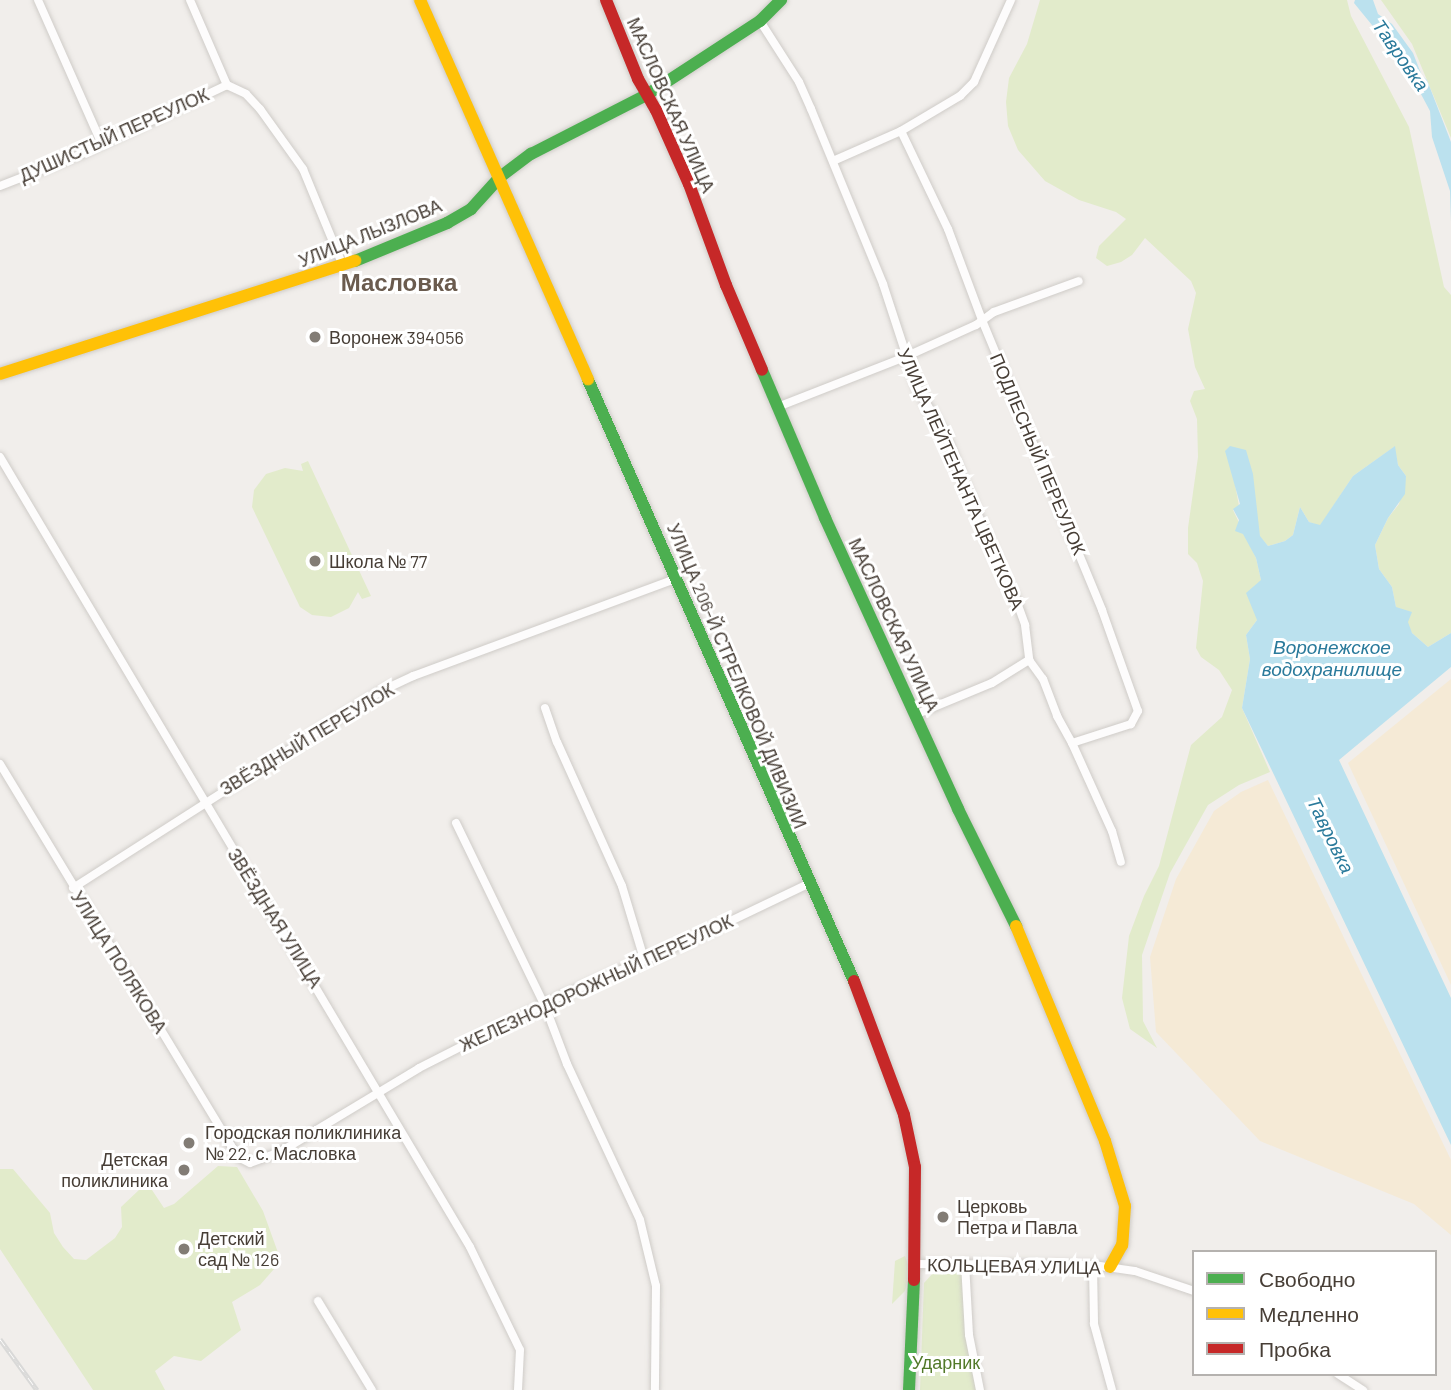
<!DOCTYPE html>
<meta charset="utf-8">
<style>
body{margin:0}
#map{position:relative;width:1451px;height:1390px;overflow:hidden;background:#f1eeeb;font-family:Barlow,sans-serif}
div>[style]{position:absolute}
.green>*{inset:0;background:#e2ebcb}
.sand>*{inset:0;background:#f5ead6}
.water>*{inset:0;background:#bbe1ee}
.roads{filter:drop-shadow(0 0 2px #cfccc8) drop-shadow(0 0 2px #cfccc8)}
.street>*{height:8px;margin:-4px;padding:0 4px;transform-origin:4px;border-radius:4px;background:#fdfcfc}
.fast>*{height:12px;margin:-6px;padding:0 6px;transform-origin:6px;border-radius:6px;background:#4caf50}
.slow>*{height:12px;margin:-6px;padding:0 6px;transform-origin:6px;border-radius:6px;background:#ffc107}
.jam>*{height:12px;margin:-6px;padding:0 6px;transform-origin:6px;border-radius:6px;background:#c62828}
.rail>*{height:5px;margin-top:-2.5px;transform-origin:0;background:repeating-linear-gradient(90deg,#fff 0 8px,#d9d9d8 0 16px);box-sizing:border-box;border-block:2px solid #d9d9d8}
.dots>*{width:19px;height:19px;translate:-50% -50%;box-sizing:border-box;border:4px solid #fff;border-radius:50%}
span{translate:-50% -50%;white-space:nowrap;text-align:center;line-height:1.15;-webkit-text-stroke:6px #fff;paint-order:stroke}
.street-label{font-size:18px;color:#473e36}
.poi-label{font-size:18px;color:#473e36}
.left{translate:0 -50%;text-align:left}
.right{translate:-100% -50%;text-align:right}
.park-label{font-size:18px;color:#527929}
.water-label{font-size:19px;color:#2a7a9b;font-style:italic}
.district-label{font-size:24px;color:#6a5b4e;font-weight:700}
.legend{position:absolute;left:1192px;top:1250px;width:245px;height:126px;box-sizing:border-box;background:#fff;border:2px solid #b5b2af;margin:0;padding:9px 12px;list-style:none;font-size:21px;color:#473e36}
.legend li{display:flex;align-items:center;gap:14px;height:35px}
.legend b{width:35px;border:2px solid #b5b2af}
</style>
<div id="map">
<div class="green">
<div style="clip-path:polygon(1040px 0,1347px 0,1351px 16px,1409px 127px,1444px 287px,1451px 295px,1451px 633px,1428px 647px,1412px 633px,1396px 607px,1392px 587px,1379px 569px,1375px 545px,1388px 518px,1399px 504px,1406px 476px,1398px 465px,1394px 447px,1353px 476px,1320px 526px,1309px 522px,1300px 507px,1293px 535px,1285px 541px,1268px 546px,1260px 537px,1254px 508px,1231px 462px,1239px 506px,1233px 510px,1256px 558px,1261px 580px,1257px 620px,1246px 635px,1250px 659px,1242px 708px,1270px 772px,1239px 785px,1208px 805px,1170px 873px,1142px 955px,1143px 1021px,1157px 1048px,1130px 1029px,1122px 998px,1129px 936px,1144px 896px,1159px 866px,1191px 745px,1222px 717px,1232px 690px,1219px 670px,1201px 657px,1196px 648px,1203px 581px,1197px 563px,1188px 554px,1188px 528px,1198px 457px,1197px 419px,1190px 401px,1194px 391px,1205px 389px,1195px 367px,1188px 329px,1196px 293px,1191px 281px,1145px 238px,1132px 255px,1121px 262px,1107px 266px,1096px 258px,1099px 246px,1126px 219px,1116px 212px,1079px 200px,1045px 181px,1018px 150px,1008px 126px,1006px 102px,1009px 78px,1027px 44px)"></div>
<div style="clip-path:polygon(1381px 0,1451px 0,1451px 138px,1412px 44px)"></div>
<div style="clip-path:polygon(308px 461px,371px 596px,362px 599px,358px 592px,349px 608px,331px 617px,312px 615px,300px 607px,252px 507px,254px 490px,266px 474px,285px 468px,303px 471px,301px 464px)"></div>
<div style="clip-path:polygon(218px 1166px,237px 1167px,263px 1211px,281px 1261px,260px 1285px,232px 1302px,241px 1330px,201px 1361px,174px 1356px,155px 1371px,165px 1390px,93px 1390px,0 1249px,0 1169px,13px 1169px,50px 1213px,54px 1233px,63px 1247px,74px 1259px,86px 1260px,115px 1238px,122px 1227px,121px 1207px,140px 1189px,152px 1190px,164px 1208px,174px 1204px)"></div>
<div style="clip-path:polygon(905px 1256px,910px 1270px,905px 1291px,892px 1304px,895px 1261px)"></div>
<div style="clip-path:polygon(962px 1269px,976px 1390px,920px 1390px,924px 1283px,934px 1272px)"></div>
</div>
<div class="sand">
<div style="clip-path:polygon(1451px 679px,1451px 985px,1348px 763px)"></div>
<div style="clip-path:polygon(1268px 780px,1451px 1160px,1451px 1235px,1414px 1204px,1260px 1141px,1156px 1032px,1150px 957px,1176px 879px,1214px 811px,1241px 792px)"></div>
</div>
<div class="water">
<div style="clip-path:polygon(1355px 0,1373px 0,1378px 14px,1392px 24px,1413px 53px,1422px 76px,1427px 80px,1451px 142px,1451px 222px,1450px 191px,1432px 137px,1430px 111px,1407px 68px,1354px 3px)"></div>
<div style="clip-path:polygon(1230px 446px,1246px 450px,1253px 474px,1260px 536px,1268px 546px,1285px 541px,1293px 535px,1300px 507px,1309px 522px,1320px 525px,1353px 476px,1395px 446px,1398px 465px,1406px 476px,1405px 494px,1388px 518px,1375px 545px,1379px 569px,1392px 587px,1396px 607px,1412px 612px,1408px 622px,1412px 633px,1428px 647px,1451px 633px,1451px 667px,1339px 760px,1451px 998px,1451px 1145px,1242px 708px,1250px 659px,1246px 635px,1257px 620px,1246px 593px,1261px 580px,1256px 558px,1243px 534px,1235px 531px,1239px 520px,1233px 509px,1240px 504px,1225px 451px)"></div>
</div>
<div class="roads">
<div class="street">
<div style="left:38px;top:0;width:155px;rotate:66.1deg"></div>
<div style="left:190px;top:0;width:93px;rotate:66.5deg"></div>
<div style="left:227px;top:85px;width:21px;rotate:25deg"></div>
<div style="left:246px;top:94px;width:21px;rotate:47deg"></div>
<div style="left:260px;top:109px;width:74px;rotate:54.4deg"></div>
<div style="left:303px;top:169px;width:105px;rotate:67.6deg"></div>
<div style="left:760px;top:21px;width:72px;rotate:57.4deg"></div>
<div style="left:799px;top:82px;width:30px;rotate:66deg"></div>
<div style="left:811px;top:109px;width:189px;rotate:67.6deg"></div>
<div style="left:883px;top:284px;width:109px;rotate:71.9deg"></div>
<div style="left:917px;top:388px;width:54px;rotate:58.7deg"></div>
<div style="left:945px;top:434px;width:151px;rotate:67.8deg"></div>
<div style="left:1002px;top:574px;width:26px;rotate:61deg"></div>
<div style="left:1015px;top:597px;width:30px;rotate:70deg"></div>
<div style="left:1025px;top:625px;width:35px;rotate:83deg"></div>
<div style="left:1029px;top:660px;width:24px;rotate:54deg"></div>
<div style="left:1043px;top:679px;width:40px;rotate:69deg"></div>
<div style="left:1057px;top:716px;width:31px;rotate:61deg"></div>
<div style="left:1072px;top:743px;width:97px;rotate:65.6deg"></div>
<div style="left:1112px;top:831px;width:32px;rotate:74deg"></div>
<div style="left:901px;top:131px;width:109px;rotate:64.4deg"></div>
<div style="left:948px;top:229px;width:97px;rotate:69.5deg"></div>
<div style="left:982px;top:320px;width:314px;rotate:67.5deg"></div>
<div style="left:1102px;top:610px;width:107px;rotate:70.4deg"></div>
<div style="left:1138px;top:711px;width:15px;rotate:118deg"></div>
<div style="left:1131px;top:724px;width:62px;rotate:162.1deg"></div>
<div style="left:833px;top:161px;width:74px;rotate:-23.8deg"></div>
<div style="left:901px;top:131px;width:69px;rotate:-30.7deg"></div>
<div style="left:960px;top:96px;width:20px;rotate:-45deg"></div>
<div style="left:974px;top:82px;width:90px;rotate:-65.7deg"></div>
<div style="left:0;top:186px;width:90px;rotate:-21.4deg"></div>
<div style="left:84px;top:153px;width:158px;rotate:-25.4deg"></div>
<div style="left:780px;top:406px;width:134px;rotate:-21.4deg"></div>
<div style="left:905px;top:357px;width:78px;rotate:-24.3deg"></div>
<div style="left:976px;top:325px;width:22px;rotate:-36deg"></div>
<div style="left:994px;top:312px;width:90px;rotate:-20deg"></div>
<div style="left:0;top:457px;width:919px;rotate:59.25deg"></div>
<div style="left:470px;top:1247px;width:114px;rotate:64.1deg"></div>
<div style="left:520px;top:1350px;width:40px;rotate:92.9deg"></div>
<div style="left:545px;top:708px;width:36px;rotate:71deg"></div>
<div style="left:557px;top:742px;width:158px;rotate:65.7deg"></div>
<div style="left:622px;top:886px;width:76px;rotate:73.2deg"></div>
<div style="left:917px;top:714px;width:81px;rotate:-22.5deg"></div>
<div style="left:992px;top:683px;width:44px;rotate:-31.9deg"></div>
<div style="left:0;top:764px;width:446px;rotate:58.8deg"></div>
<div style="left:231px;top:1146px;width:15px;rotate:53deg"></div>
<div style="left:240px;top:1158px;width:11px;rotate:27deg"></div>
<div style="left:250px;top:1163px;width:32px;rotate:-20deg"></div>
<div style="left:280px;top:1152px;width:162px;rotate:-31.1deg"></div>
<div style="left:419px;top:1068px;width:161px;rotate:-26.9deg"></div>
<div style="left:563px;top:995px;width:139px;rotate:-23.3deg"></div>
<div style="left:691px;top:940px;width:130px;rotate:-25.6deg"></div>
<div style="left:456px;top:823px;width:203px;rotate:64.1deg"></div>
<div style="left:545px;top:1006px;width:62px;rotate:69.2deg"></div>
<div style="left:567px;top:1064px;width:172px;rotate:64.9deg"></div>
<div style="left:640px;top:1220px;width:68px;rotate:76.4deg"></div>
<div style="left:656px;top:1286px;width:104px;rotate:90.6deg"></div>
<div style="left:73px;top:888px;width:363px;rotate:-32.6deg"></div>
<div style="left:379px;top:692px;width:38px;rotate:-25deg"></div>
<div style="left:413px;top:676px;width:279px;rotate:-20.3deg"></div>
<div style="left:965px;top:1263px;width:72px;rotate:86.8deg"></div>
<div style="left:969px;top:1335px;width:56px;rotate:78.7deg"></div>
<div style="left:915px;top:1264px;width:178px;rotate:0.3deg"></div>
<div style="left:1093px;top:1265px;width:42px;rotate:8.1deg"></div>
<div style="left:1135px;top:1271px;width:62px;rotate:18.7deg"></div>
<div style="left:1093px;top:1265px;width:59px;rotate:89deg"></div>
<div style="left:1094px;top:1324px;width:68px;rotate:74.7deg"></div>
<div style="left:318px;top:1301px;width:104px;rotate:58.8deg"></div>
<div style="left:1338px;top:1374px;width:30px;rotate:33deg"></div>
</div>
<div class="fast">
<div style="left:355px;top:261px;width:100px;rotate:-22.4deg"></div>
<div style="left:447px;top:223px;width:28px;rotate:-30deg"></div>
<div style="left:471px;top:209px;width:43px;rotate:-47.8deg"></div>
<div style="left:500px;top:177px;width:39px;rotate:-37deg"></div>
<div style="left:531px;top:154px;width:131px;rotate:-27.1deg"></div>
<div style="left:648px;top:94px;width:134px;rotate:-33.1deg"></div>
<div style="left:760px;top:21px;width:30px;rotate:-45deg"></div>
<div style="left:762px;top:370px;width:161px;rotate:66.9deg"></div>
<div style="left:825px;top:518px;width:320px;rotate:65.4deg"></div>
<div style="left:958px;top:809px;width:131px;rotate:63.6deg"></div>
<div style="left:588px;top:380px;width:657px;rotate:66.13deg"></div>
<div style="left:909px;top:1390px;width:110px;rotate:-87.4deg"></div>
</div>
<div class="slow">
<div style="left:420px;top:0;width:415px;rotate:66.1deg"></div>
<div style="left:0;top:374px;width:373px;rotate:-17.7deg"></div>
<div style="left:1016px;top:926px;width:233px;rotate:67.5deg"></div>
<div style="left:1105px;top:1141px;width:68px;rotate:72.9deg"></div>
<div style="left:1125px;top:1206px;width:39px;rotate:94deg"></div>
<div style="left:1122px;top:1245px;width:25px;rotate:119deg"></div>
</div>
<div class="jam">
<div style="left:606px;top:0;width:85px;rotate:67.9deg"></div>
<div style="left:638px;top:79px;width:36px;rotate:60deg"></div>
<div style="left:656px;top:110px;width:81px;rotate:66deg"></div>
<div style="left:689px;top:184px;width:108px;rotate:69.9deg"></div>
<div style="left:726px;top:285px;width:92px;rotate:67deg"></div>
<div style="left:854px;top:981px;width:143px;rotate:69.5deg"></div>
<div style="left:904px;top:1115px;width:53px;rotate:78.1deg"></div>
<div style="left:915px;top:1167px;width:113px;rotate:90.5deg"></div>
</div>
</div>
<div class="rail">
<div style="left:0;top:1339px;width:63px;rotate:54deg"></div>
</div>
<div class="dots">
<div style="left:315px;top:337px;background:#827c75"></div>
<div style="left:315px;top:561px;background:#827c75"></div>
<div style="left:189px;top:1143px;background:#827c75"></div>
<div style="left:184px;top:1170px;background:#827c75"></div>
<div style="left:943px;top:1217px;background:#827c75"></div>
<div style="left:184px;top:1249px;background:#827c75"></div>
</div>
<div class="street-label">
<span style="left:671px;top:105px;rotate:66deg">МАСЛОВСКАЯ УЛИЦА</span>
<span style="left:114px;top:135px;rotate:-24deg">ДУШИСТЫЙ ПЕРЕУЛОК</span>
<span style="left:370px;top:233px;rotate:-22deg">УЛИЦА ЛЫЗЛОВА</span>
<span style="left:1038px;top:454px;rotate:67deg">ПОДЛЕСНЫЙ ПЕРЕУЛОК</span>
<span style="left:961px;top:479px;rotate:66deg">УЛИЦА ЛЕЙТЕНАНТА ЦВЕТКОВА</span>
<span style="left:894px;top:625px;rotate:65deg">МАСЛОВСКАЯ УЛИЦА</span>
<span style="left:737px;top:676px;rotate:67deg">УЛИЦА 206-Й СТРЕЛКОВОЙ ДИВИЗИИ</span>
<span style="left:307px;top:739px;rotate:-31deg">ЗВЁЗДНЫЙ ПЕРЕУЛОК</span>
<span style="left:275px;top:918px;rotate:58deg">ЗВЁЗДНАЯ УЛИЦА</span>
<span style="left:119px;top:962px;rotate:58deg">УЛИЦА ПОЛЯКОВА</span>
<span style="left:596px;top:983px;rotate:-25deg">ЖЕЛЕЗНОДОРОЖНЫЙ ПЕРЕУЛОК</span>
<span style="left:1014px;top:1266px;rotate:1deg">КОЛЬЦЕВАЯ УЛИЦА</span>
</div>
<div class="poi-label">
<span class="left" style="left:329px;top:337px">Воронеж 394056</span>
<span class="left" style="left:329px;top:561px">Школа № 77</span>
<span class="left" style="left:205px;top:1143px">Городская поликлиника<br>№ 22, с. Масловка</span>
<span class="right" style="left:168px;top:1170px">Детская<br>поликлиника</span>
<span class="left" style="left:957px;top:1217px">Церковь<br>Петра и Павла</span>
<span class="left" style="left:198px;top:1249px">Детский<br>сад № 126</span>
</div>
<div class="park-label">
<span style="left:946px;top:1362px">Ударник</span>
</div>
<div class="water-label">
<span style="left:1401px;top:55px;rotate:55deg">Тавровка</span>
<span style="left:1332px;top:658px">Воронежское<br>водохранилище</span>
<span style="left:1331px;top:835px;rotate:64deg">Тавровка</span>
</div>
<div class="district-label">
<span style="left:399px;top:282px">Масловка</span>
</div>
<ul class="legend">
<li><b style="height:9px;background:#4caf50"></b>Свободно</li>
<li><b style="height:9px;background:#ffc107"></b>Медленно</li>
<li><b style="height:9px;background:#c62828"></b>Пробка</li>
</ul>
</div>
